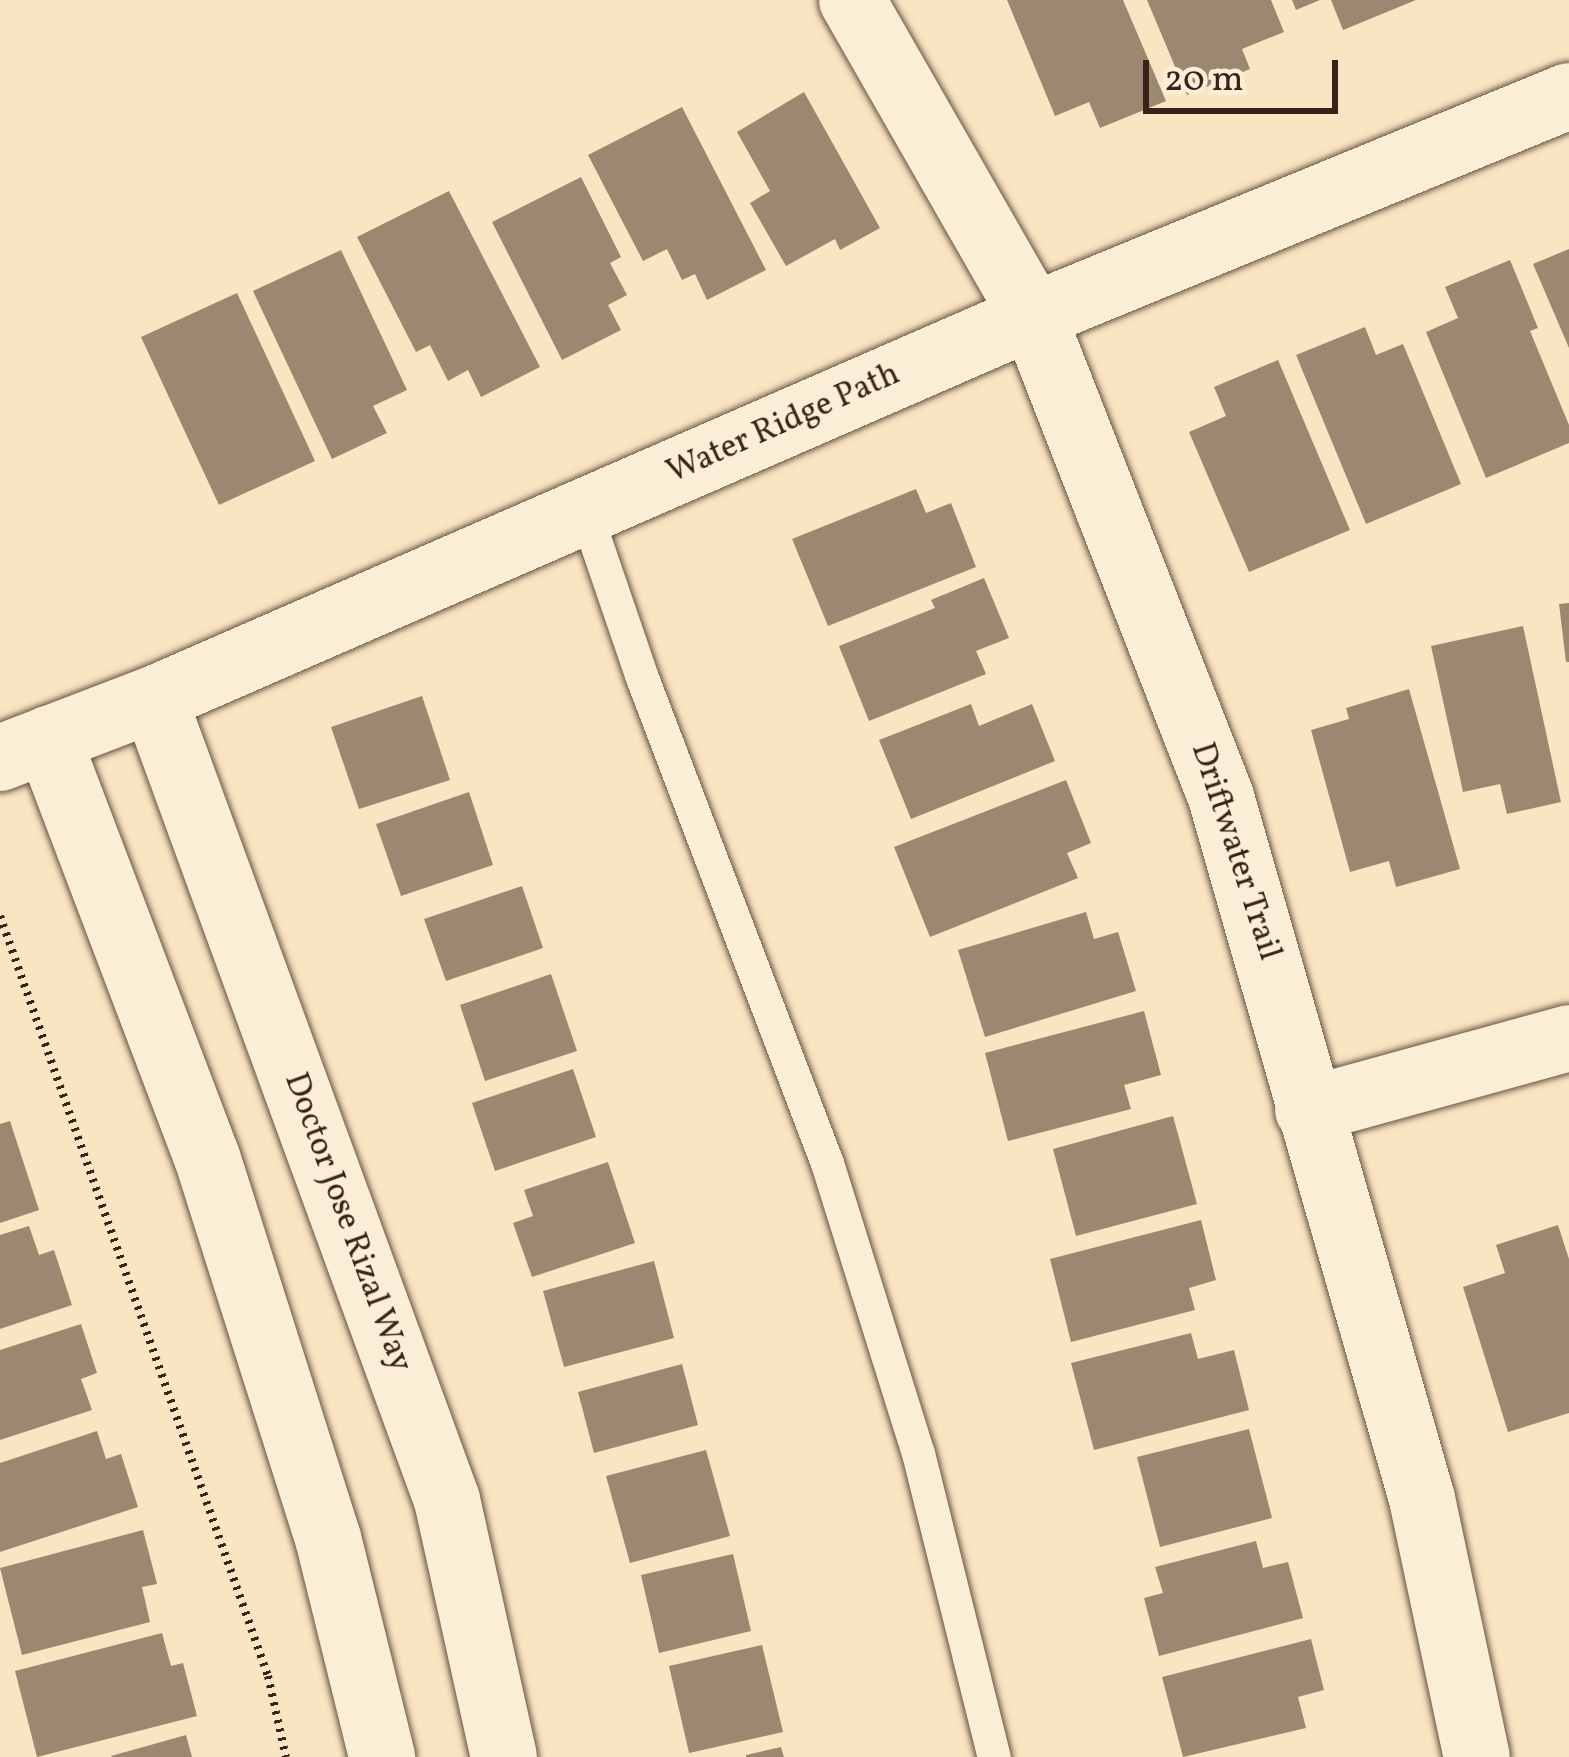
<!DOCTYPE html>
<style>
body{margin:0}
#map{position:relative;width:1569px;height:1757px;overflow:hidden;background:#f9e5c1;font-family:Vollkorn,serif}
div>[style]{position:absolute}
.building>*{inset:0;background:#9c8771}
.path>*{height:8px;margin-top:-4px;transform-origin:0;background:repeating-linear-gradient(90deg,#38221a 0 3px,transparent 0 9px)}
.roads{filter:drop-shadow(0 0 3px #685344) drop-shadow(0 0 3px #685344)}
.service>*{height:33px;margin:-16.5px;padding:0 16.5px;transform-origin:16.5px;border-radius:16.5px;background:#fbeed7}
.minor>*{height:66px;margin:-33px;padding:0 33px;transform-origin:33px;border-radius:33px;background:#fbeed7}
span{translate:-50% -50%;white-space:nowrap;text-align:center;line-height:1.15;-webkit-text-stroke:12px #fbeed7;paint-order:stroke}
.street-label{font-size:33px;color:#38221a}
.scale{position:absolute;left:1143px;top:60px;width:195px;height:54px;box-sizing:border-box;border:6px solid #38221a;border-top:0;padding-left:15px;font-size:36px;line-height:42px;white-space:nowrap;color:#38221a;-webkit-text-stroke:9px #fbeed7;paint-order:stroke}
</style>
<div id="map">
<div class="building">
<div style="clip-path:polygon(1007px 0,1123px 0,1166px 101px,1100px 128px,1089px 102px,1055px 116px)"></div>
<div style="clip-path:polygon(1147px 0,1271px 0,1284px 32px,1242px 49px,1250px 69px,1187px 95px)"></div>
<div style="clip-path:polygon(1292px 0,1320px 0,1296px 10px)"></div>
<div style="clip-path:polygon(1331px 0,1416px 0,1343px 30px)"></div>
<div style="clip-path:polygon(804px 92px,880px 228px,840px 250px,835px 239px,786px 266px,750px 203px,770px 191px,737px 132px)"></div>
<div style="clip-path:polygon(682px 107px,766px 270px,707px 300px,695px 274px,682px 280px,667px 249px,643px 261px,588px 155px)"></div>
<div style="clip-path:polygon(581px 177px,621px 257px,610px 263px,627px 295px,608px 305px,621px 330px,562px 360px,492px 222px)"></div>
<div style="clip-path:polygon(449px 191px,540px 367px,481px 397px,468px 370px,448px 381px,430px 345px,416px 352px,357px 237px)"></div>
<div style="clip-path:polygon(1569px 249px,1569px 348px,1533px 264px)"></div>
<div style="clip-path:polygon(341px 250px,407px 390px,373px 406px,387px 433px,332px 459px,253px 291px)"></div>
<div style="clip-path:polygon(1510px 260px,1538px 328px,1530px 331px,1569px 425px,1569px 443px,1486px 478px,1426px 332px,1458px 318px,1445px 287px)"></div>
<div style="clip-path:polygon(237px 293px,315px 461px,219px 505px,141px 337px)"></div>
<div style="clip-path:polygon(1365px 327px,1376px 355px,1403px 344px,1461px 484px,1366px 524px,1296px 355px)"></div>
<div style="clip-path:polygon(1278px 360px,1350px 530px,1249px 572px,1189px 432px,1226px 416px,1214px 387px)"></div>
<div style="clip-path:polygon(916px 489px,926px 513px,951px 503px,976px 567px,828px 626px,792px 539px)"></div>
<div style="clip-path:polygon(984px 578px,1009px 638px,976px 651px,986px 674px,869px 721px,839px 646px,935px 608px,931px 600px)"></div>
<div style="clip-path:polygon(1569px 603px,1569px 662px,1566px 662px,1559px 604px)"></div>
<div style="clip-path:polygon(1523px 626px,1561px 802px,1507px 814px,1500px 784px,1463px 792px,1431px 646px)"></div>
<div style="clip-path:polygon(1409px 689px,1460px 869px,1396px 887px,1389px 861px,1350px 872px,1311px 730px,1349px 719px,1346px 708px)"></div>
<div style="clip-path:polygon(422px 696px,450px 780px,359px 809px,331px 727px)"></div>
<div style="clip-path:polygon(971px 704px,979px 726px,1032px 704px,1055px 761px,911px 819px,879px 740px)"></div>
<div style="clip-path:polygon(1066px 780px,1091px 843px,1067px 853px,1078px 878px,930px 937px,894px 847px)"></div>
<div style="clip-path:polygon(469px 792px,493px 865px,401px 896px,376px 824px)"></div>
<div style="clip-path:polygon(522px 886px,543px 948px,446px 981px,424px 919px)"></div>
<div style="clip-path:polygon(1086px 912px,1094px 939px,1118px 932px,1136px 991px,985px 1037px,958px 950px)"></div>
<div style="clip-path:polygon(551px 974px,577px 1051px,485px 1081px,460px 1005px)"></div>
<div style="clip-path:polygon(1144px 1011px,1161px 1075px,1124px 1085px,1131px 1109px,1008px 1141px,985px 1053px)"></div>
<div style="clip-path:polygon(573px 1069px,596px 1137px,495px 1171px,472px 1103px)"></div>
<div style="clip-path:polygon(1173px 1116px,1197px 1204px,1076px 1236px,1053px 1149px)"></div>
<div style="clip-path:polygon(10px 1121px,39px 1210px,0 1223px,0 1124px)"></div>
<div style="clip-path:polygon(608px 1162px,635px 1243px,532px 1277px,513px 1223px,533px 1216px,524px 1190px)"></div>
<div style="clip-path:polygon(1201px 1220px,1216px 1280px,1189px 1288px,1195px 1310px,1071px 1342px,1050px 1259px)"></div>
<div style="clip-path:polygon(1558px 1225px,1569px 1259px,1569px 1413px,1508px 1432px,1463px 1287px,1505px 1273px,1496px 1245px)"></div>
<div style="clip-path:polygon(29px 1226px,39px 1255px,54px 1250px,72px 1305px,0 1329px,0 1235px)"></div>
<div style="clip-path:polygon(654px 1261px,674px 1338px,564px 1367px,543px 1291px)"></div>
<div style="clip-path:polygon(81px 1324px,97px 1373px,81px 1379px,92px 1410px,0 1440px,0 1350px)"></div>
<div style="clip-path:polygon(1191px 1333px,1198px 1359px,1234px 1350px,1249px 1410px,1094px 1450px,1071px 1363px)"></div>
<div style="clip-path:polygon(682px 1364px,698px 1425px,594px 1453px,578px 1392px)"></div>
<div style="clip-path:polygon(1249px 1429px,1272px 1518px,1160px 1547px,1137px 1457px)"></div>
<div style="clip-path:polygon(97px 1431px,106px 1459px,121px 1454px,138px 1507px,0 1552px,0 1463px)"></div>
<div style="clip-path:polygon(706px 1450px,730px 1536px,630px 1563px,606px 1476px)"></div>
<div style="clip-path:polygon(143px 1530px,157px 1584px,142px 1587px,150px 1622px,22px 1655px,0 1568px)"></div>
<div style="clip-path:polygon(1256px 1541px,1263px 1568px,1288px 1562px,1303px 1618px,1159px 1656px,1144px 1598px,1163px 1593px,1155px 1567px)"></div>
<div style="clip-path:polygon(733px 1554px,751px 1631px,659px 1653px,641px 1575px)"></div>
<div style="clip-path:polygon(162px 1633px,171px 1666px,183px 1663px,197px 1716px,37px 1757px,15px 1671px)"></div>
<div style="clip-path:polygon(1311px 1639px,1324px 1690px,1298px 1697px,1306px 1728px,1183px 1757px,1162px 1677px)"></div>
<div style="clip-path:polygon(762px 1645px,783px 1732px,689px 1753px,669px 1666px)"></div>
<div style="clip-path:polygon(186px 1735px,192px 1757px,112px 1757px,111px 1756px)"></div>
<div style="clip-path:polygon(781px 1747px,784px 1757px,746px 1757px,746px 1755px)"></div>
</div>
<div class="path">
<div style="left:0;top:916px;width:806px;rotate:70.58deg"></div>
<div style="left:268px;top:1676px;width:83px;rotate:77.5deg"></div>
</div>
<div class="roads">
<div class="service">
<div style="left:585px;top:511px;width:173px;rotate:71.1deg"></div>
<div style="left:641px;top:675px;width:522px;rotate:69.14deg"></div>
<div style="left:827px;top:1163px;width:304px;rotate:72.6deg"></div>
<div style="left:918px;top:1453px;width:313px;rotate:76deg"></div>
</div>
<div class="minor">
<div style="left:852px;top:0;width:364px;rotate:60.2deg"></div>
<div style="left:1033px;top:316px;width:516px;rotate:68.65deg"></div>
<div style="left:1221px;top:797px;width:730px;rotate:74.02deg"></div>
<div style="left:1422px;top:1499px;width:264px;rotate:78deg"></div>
<div style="left:154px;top:699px;width:853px;rotate:69.91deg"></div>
<div style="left:447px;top:1500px;width:263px;rotate:77.5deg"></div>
<div style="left:48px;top:739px;width:447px;rotate:69.2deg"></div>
<div style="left:207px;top:1157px;width:400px;rotate:72.4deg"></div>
<div style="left:328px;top:1538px;width:226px;rotate:76.1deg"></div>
<div style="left:0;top:758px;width:165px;rotate:-21deg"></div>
<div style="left:154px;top:699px;width:959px;rotate:-23.54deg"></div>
<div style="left:1033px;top:316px;width:579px;rotate:-22.32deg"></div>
<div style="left:1308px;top:1110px;width:271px;rotate:-15.4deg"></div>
</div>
</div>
<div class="street-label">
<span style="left:784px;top:425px;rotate:-24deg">Water Ridge Path</span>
<span style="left:1234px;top:852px;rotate:72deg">Driftwater Trail</span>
<span style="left:346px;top:1223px;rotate:70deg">Doctor Jose Rizal Way</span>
</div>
<div class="scale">20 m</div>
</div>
